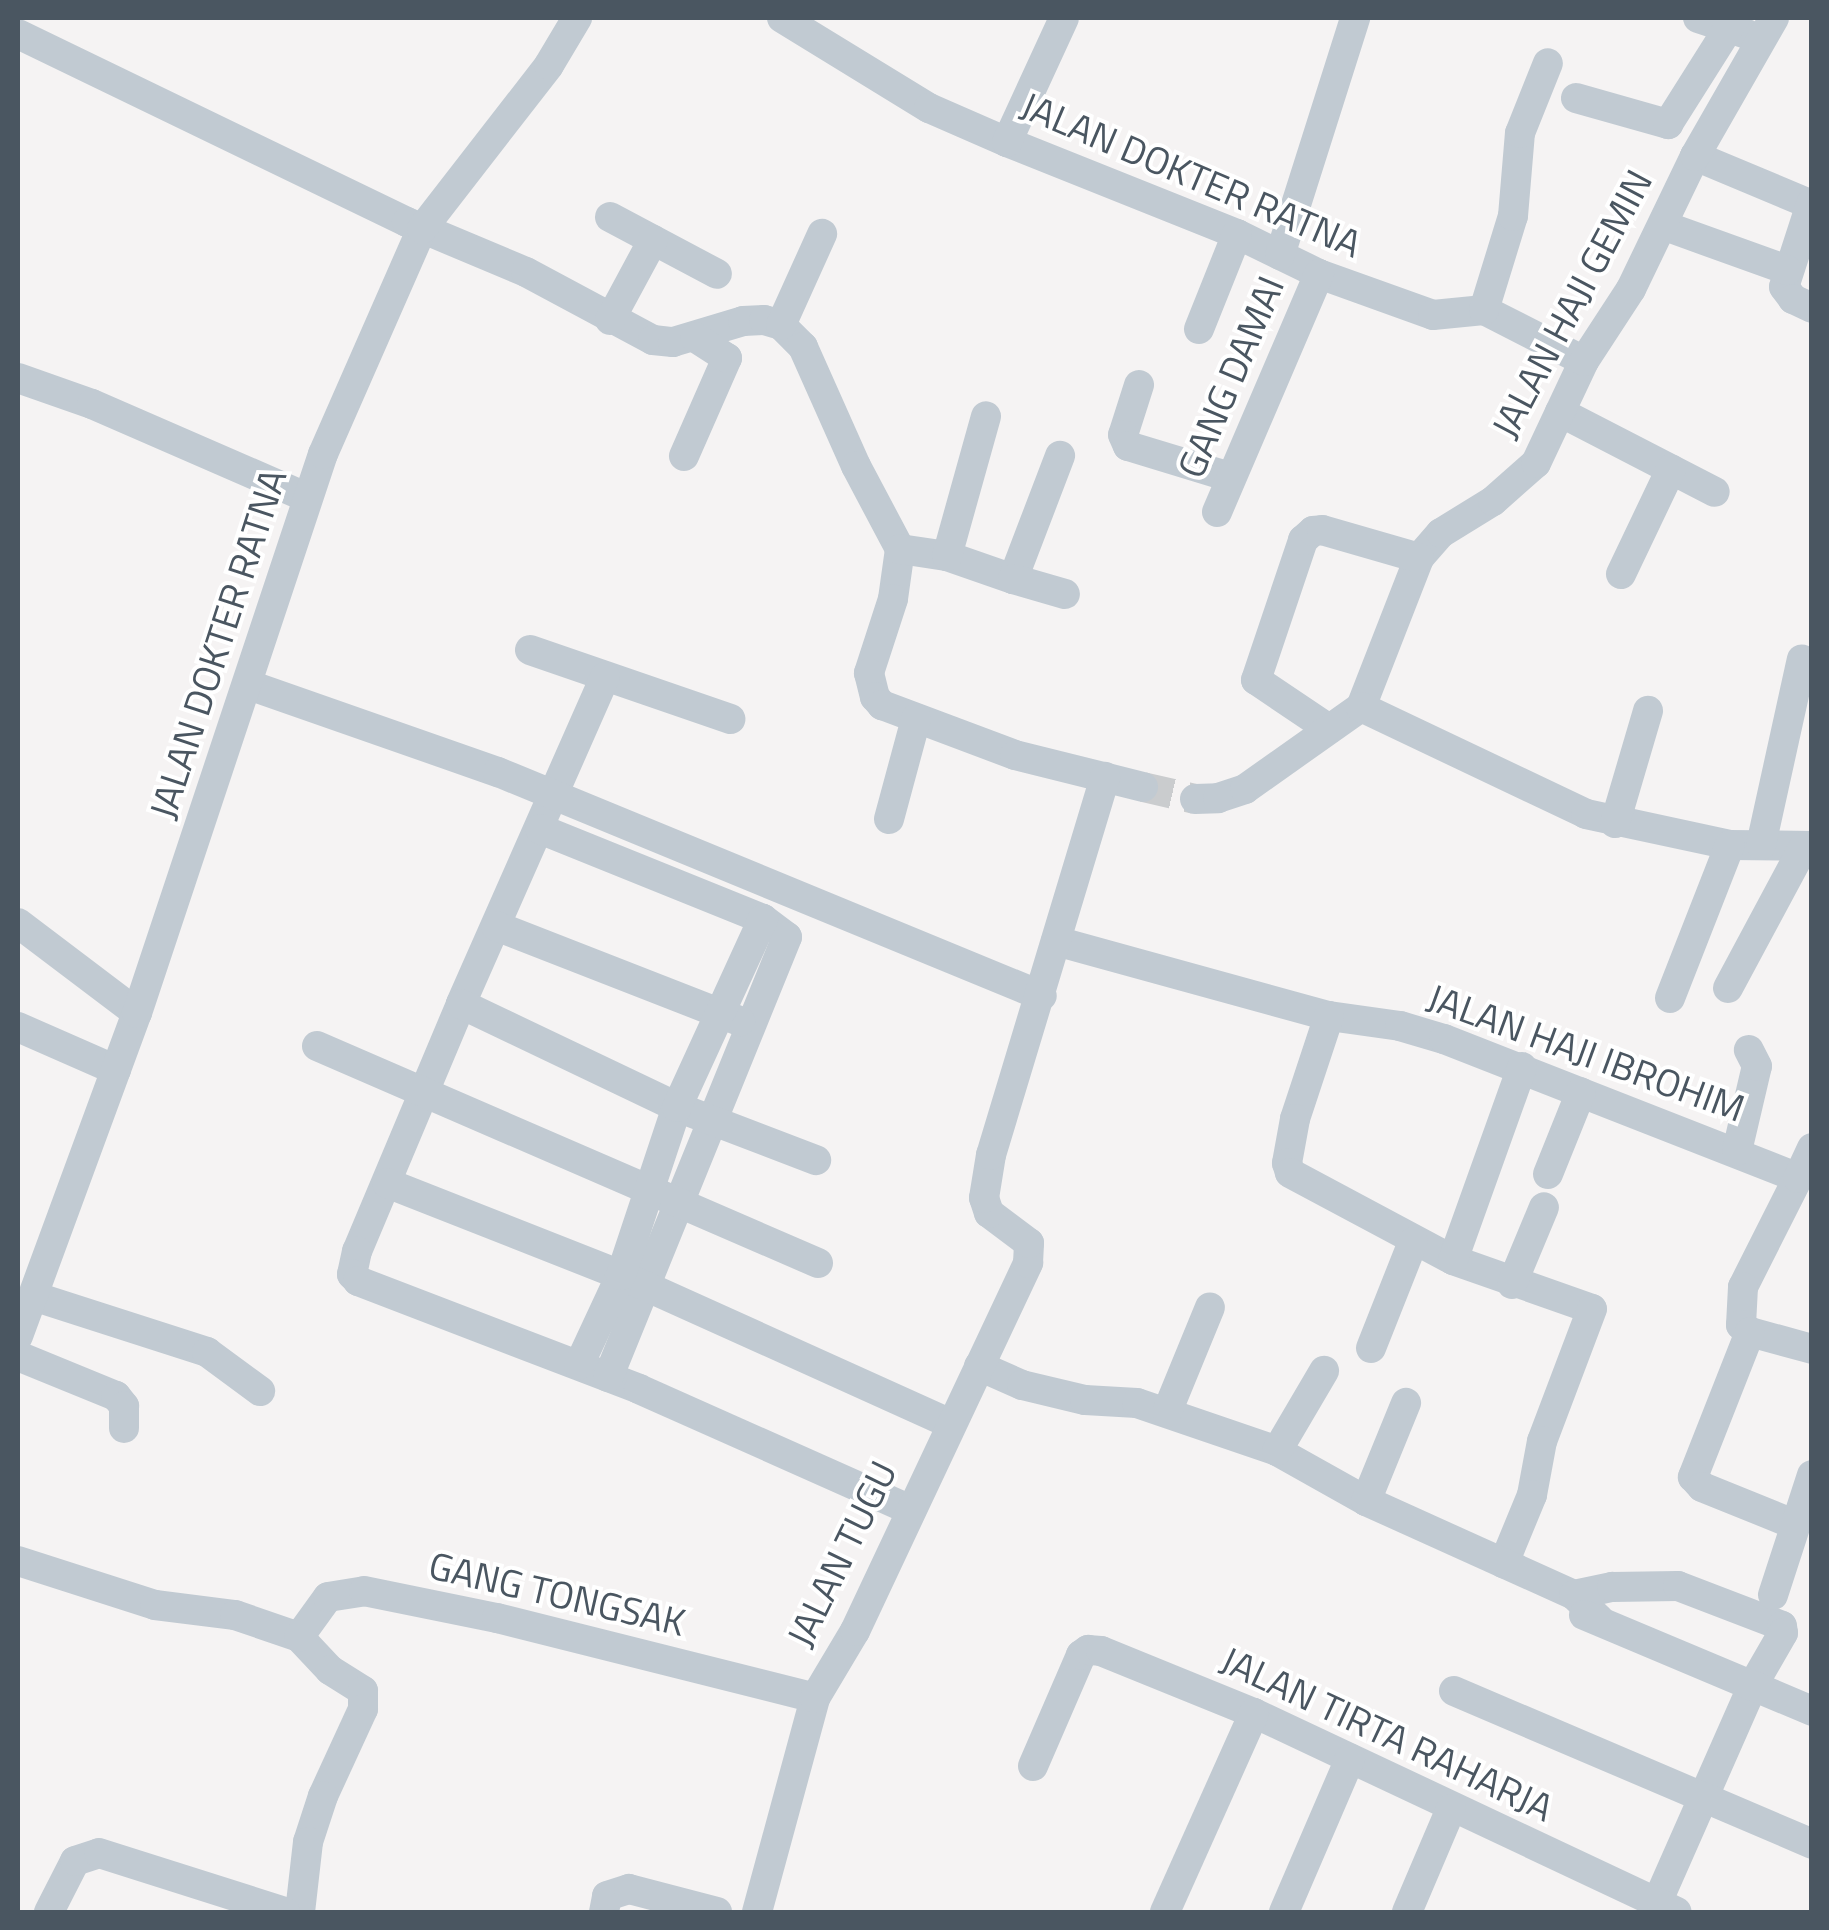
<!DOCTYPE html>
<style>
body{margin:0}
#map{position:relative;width:1829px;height:1930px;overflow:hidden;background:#f5f3f3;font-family:"Titillium Web",sans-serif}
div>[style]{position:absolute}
.minor-tunnel>*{height:30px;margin-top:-15px;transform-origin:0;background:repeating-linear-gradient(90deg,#caccce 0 30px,transparent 0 45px)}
.minor>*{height:30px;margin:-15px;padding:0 15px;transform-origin:15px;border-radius:15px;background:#c1cad2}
span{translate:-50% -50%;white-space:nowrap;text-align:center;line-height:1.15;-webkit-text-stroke:8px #fff;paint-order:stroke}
.street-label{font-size:38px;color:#4a5661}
.frame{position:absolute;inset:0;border:20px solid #4a5661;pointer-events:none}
</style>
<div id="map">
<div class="minor-tunnel">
<div style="left:1143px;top:787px;width:53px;rotate:13deg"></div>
</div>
<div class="minor">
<div style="left:782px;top:18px;width:172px;rotate:31.5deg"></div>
<div style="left:929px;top:108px;width:85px;rotate:23.6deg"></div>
<div style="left:1007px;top:142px;width:248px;rotate:21.8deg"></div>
<div style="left:1237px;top:234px;width:91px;rotate:26deg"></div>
<div style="left:1319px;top:274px;width:121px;rotate:19.8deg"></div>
<div style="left:1433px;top:315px;width:51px;rotate:-5.6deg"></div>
<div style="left:1484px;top:310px;width:112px;rotate:27deg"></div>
<div style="left:1698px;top:18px;width:52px;rotate:18.1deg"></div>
<div style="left:18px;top:34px;width:432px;rotate:25.8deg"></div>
<div style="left:407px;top:222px;width:129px;rotate:22.8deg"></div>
<div style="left:526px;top:272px;width:144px;rotate:28.2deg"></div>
<div style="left:653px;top:340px;width:20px;rotate:6deg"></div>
<div style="left:673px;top:342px;width:73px;rotate:-16.7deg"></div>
<div style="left:743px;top:321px;width:21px;rotate:-3deg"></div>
<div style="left:764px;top:320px;width:18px;rotate:16deg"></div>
<div style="left:781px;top:325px;width:31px;rotate:45deg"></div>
<div style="left:803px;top:347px;width:130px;rotate:66deg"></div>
<div style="left:856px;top:466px;width:94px;rotate:62.1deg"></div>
<div style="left:900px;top:549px;width:50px;rotate:98deg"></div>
<div style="left:893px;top:599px;width:78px;rotate:108deg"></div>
<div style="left:869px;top:673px;width:25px;rotate:76deg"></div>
<div style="left:875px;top:697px;width:11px;rotate:49deg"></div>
<div style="left:882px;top:705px;width:142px;rotate:20.6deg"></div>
<div style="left:1015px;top:755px;width:132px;rotate:14deg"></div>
<div style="left:1576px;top:98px;width:96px;rotate:15.8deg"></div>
<div style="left:1668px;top:124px;width:125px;rotate:-57.7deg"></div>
<div style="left:1007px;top:142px;width:136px;rotate:-65.3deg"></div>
<div style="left:1695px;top:156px;width:127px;rotate:22.7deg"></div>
<div style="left:1811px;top:204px;width:87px;rotate:108deg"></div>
<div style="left:1784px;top:287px;width:15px;rotate:53deg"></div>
<div style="left:1793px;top:299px;width:21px;rotate:25deg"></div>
<div style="left:610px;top:217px;width:121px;rotate:28deg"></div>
<div style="left:1665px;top:226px;width:130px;rotate:19.8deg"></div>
<div style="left:1280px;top:255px;width:249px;rotate:-72.4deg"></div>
<div style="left:1484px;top:310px;width:98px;rotate:-72.9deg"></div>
<div style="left:1513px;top:216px;width:83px;rotate:-85.2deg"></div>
<div style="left:1520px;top:133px;width:75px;rotate:-68.2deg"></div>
<div style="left:610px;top:320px;width:91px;rotate:-61.7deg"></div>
<div style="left:781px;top:325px;width:100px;rotate:-65.7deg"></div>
<div style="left:1199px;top:329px;width:102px;rotate:-68.2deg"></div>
<div style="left:18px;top:378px;width:78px;rotate:19.4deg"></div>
<div style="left:92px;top:404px;width:233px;rotate:23.5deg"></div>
<div style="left:1139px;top:385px;width:52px;rotate:107.7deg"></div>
<div style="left:1123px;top:435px;width:12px;rotate:66deg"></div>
<div style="left:1128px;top:446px;width:107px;rotate:16.9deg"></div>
<div style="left:1560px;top:412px;width:174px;rotate:27.3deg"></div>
<div style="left:684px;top:456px;width:107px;rotate:-66.3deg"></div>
<div style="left:727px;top:358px;width:38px;rotate:-147deg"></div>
<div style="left:1217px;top:512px;width:259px;rotate:-66.8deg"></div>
<div style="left:900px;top:549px;width:48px;rotate:8.5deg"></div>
<div style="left:947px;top:556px;width:70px;rotate:19.2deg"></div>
<div style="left:1013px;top:579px;width:132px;rotate:-69.1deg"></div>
<div style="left:947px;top:556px;width:145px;rotate:-74.4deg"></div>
<div style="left:1621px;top:574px;width:116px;rotate:-64.5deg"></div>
<div style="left:1013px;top:579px;width:54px;rotate:16.1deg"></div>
<div style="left:530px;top:650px;width:212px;rotate:19deg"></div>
<div style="left:605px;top:677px;width:357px;rotate:113.8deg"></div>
<div style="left:461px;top:1004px;width:268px;rotate:112.8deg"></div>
<div style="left:357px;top:1251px;width:24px;rotate:102deg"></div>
<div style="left:352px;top:1274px;width:9px;rotate:49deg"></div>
<div style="left:358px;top:1281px;width:301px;rotate:21deg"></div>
<div style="left:639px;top:1389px;width:298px;rotate:24deg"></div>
<div style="left:249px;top:685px;width:264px;rotate:19.3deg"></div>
<div style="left:498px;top:772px;width:588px;rotate:22.38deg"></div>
<div style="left:1361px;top:707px;width:160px;rotate:-68.7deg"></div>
<div style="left:1419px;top:558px;width:33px;rotate:-49deg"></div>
<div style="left:1441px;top:533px;width:61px;rotate:-31.6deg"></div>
<div style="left:1493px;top:501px;width:57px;rotate:-41.5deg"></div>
<div style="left:1536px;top:463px;width:113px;rotate:-64.8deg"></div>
<div style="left:1584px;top:361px;width:86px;rotate:-56.9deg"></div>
<div style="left:1631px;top:289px;width:148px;rotate:-64.3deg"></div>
<div style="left:1695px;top:156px;width:159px;rotate:-60.2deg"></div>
<div style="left:1329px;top:729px;width:88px;rotate:-146.1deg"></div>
<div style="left:1256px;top:680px;width:148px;rotate:-71.4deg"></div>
<div style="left:1303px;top:540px;width:13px;rotate:-42deg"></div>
<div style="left:1313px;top:531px;width:9px;rotate:-6deg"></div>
<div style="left:1322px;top:530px;width:101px;rotate:16.1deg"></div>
<div style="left:1195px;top:799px;width:23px;rotate:-2deg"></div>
<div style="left:1218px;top:798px;width:28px;rotate:-18deg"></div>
<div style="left:1245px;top:789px;width:142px;rotate:-35.3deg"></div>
<div style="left:1361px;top:707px;width:249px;rotate:25.4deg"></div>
<div style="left:1586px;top:814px;width:147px;rotate:12.1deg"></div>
<div style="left:1730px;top:845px;width:82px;rotate:0.7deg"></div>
<div style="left:889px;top:819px;width:104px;rotate:-74.9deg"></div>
<div style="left:1615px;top:823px;width:117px;rotate:-73.6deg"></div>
<div style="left:540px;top:829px;width:240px;rotate:22deg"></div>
<div style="left:763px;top:919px;width:30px;rotate:37deg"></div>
<div style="left:787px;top:937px;width:475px;rotate:112.1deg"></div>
<div style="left:1761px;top:845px;width:190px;rotate:-77.6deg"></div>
<div style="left:18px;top:923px;width:149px;rotate:37.1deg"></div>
<div style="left:496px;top:926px;width:262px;rotate:21.3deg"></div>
<div style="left:1056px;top:941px;width:283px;rotate:15.4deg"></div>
<div style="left:1329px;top:1016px;width:72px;rotate:8deg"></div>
<div style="left:1400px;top:1026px;width:46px;rotate:16.5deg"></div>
<div style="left:1444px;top:1039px;width:380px;rotate:21.4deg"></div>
<div style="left:1798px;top:1178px;width:122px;rotate:116.8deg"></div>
<div style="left:1743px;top:1287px;width:38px;rotate:93deg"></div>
<div style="left:1741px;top:1325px;width:11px;rotate:38deg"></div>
<div style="left:1750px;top:1332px;width:64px;rotate:15.3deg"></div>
<div style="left:1728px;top:988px;width:161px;rotate:-61.8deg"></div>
<div style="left:1670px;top:998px;width:164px;rotate:-68.6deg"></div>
<div style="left:461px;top:1004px;width:239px;rotate:25.5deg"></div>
<div style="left:677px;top:1107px;width:149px;rotate:20.9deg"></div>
<div style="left:1329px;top:1016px;width:108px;rotate:108.3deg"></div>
<div style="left:1295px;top:1119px;width:45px;rotate:100.3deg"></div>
<div style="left:1287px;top:1163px;width:10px;rotate:73deg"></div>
<div style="left:1290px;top:1173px;width:185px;rotate:28.1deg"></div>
<div style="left:1453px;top:1260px;width:147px;rotate:19.4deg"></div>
<div style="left:1592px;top:1309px;width:141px;rotate:110.7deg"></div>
<div style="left:1542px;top:1441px;width:55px;rotate:100.5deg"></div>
<div style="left:1532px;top:1495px;width:74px;rotate:112.4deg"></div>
<div style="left:18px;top:1027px;width:107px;rotate:23.7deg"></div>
<div style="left:317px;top:1046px;width:546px;rotate:23.42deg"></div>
<div style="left:1737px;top:1151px;width:87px;rotate:-76.8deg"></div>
<div style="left:1757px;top:1066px;width:18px;rotate:-117deg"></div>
<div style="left:1548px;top:1174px;width:88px;rotate:-68.1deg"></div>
<div style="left:1798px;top:1178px;width:33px;rotate:-65deg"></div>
<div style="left:387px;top:1183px;width:251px;rotate:21.5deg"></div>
<div style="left:621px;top:1275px;width:360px;rotate:24.3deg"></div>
<div style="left:1453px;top:1260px;width:205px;rotate:-70.3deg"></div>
<div style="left:1512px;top:1284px;width:83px;rotate:-67.4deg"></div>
<div style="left:33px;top:1296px;width:183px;rotate:17.8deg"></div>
<div style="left:207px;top:1352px;width:66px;rotate:36.3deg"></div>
<div style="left:1750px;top:1332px;width:156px;rotate:111.5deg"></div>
<div style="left:1693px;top:1477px;width:13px;rotate:48deg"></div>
<div style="left:1702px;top:1487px;width:101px;rotate:22deg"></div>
<div style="left:18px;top:1336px;width:344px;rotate:-69.8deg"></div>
<div style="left:137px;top:1013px;width:589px;rotate:-71.6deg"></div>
<div style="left:323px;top:454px;width:246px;rotate:-66.3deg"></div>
<div style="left:422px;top:229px;width:207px;rotate:-52.2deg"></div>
<div style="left:549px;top:65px;width:55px;rotate:-59.2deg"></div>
<div style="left:1371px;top:1348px;width:114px;rotate:-68.4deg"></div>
<div style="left:18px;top:1356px;width:106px;rotate:22.2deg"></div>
<div style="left:116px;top:1396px;width:13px;rotate:51deg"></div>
<div style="left:124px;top:1406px;width:22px;rotate:90deg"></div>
<div style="left:579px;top:1365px;width:99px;rotate:-65deg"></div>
<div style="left:621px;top:1275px;width:177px;rotate:-71.6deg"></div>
<div style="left:677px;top:1107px;width:207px;rotate:-65.4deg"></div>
<div style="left:979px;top:1366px;width:47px;rotate:23.8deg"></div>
<div style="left:1022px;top:1385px;width:65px;rotate:13.4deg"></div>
<div style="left:1085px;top:1400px;width:52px;rotate:3.3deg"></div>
<div style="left:1137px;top:1403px;width:148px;rotate:18.9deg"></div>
<div style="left:1277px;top:1451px;width:102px;rotate:29.3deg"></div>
<div style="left:1366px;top:1501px;width:228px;rotate:24.3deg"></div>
<div style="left:1574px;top:1595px;width:35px;rotate:44deg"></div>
<div style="left:1167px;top:1412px;width:113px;rotate:-67.7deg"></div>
<div style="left:1277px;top:1451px;width:93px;rotate:-59.6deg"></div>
<div style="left:1366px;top:1501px;width:106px;rotate:-67.8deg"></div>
<div style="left:18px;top:1561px;width:144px;rotate:17.8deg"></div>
<div style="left:155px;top:1605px;width:81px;rotate:7.1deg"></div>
<div style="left:235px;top:1615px;width:68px;rotate:19deg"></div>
<div style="left:299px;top:1637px;width:45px;rotate:46.8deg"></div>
<div style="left:330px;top:1670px;width:39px;rotate:32deg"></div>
<div style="left:363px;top:1691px;width:18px;rotate:90deg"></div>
<div style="left:363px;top:1709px;width:96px;rotate:114.7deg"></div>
<div style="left:323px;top:1796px;width:48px;rotate:108.1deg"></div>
<div style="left:308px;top:1842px;width:70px;rotate:96.5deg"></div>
<div style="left:1574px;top:1595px;width:39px;rotate:-12deg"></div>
<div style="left:1612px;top:1587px;width:66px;rotate:-0.9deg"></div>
<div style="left:1678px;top:1586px;width:111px;rotate:21deg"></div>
<div style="left:1782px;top:1626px;width:7px;rotate:82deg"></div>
<div style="left:1783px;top:1633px;width:60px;rotate:120deg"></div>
<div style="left:1753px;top:1685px;width:248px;rotate:113.8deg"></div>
<div style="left:1773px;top:1595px;width:126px;rotate:-72deg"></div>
<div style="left:1584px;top:1615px;width:247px;rotate:22.8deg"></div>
<div style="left:299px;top:1637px;width:49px;rotate:-54.1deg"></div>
<div style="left:328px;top:1597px;width:36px;rotate:-9deg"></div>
<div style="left:364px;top:1591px;width:136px;rotate:11.5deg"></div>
<div style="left:497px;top:1618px;width:328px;rotate:14.1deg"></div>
<div style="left:1454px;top:1691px;width:389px;rotate:23.1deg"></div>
<div style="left:1033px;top:1766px;width:121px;rotate:-66.6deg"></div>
<div style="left:1081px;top:1655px;width:9px;rotate:-36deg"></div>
<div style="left:1088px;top:1650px;width:13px;rotate:4deg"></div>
<div style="left:1101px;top:1651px;width:165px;rotate:22.1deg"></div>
<div style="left:1254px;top:1713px;width:467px;rotate:25.2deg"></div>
<div style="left:49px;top:1912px;width:57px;rotate:-63deg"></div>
<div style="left:75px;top:1861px;width:25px;rotate:-18deg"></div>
<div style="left:99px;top:1853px;width:195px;rotate:17.6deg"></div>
<div style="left:604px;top:1912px;width:16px;rotate:-79deg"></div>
<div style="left:607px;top:1896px;width:23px;rotate:-18deg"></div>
<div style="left:629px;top:1889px;width:91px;rotate:14.6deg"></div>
<div style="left:757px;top:1912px;width:222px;rotate:-74.8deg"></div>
<div style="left:815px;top:1698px;width:78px;rotate:-59.2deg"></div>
<div style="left:855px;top:1631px;width:407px;rotate:-64.8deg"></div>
<div style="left:1028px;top:1263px;width:20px;rotate:-87deg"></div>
<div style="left:1029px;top:1243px;width:50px;rotate:-143.1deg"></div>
<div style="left:989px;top:1213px;width:16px;rotate:-108deg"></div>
<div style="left:984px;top:1198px;width:44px;rotate:-80.8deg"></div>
<div style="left:991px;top:1155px;width:395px;rotate:-73.2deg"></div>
<div style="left:1165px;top:1912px;width:218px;rotate:-65.9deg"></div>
<div style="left:1284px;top:1912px;width:167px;rotate:-66.7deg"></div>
<div style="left:1407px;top:1912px;width:112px;rotate:-66.9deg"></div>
</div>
<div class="street-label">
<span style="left:1191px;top:175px;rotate:23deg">JALAN DOKTER RATNA</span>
<span style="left:1572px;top:304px;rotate:-62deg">JALAN HAJI GEMIN</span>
<span style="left:1231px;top:377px;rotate:-67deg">GANG DAMAI</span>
<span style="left:218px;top:644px;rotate:-72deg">JALAN DOKTER RATNA</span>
<span style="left:1586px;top:1053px;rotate:20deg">JALAN HAJI IBROHIM</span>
<span style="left:842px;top:1554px;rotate:-64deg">JALAN TUGU</span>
<span style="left:557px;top:1594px;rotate:13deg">GANG TONGSAK</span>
<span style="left:1387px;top:1734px;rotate:25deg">JALAN TIRTA RAHARJA</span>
</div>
<div class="frame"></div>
</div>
